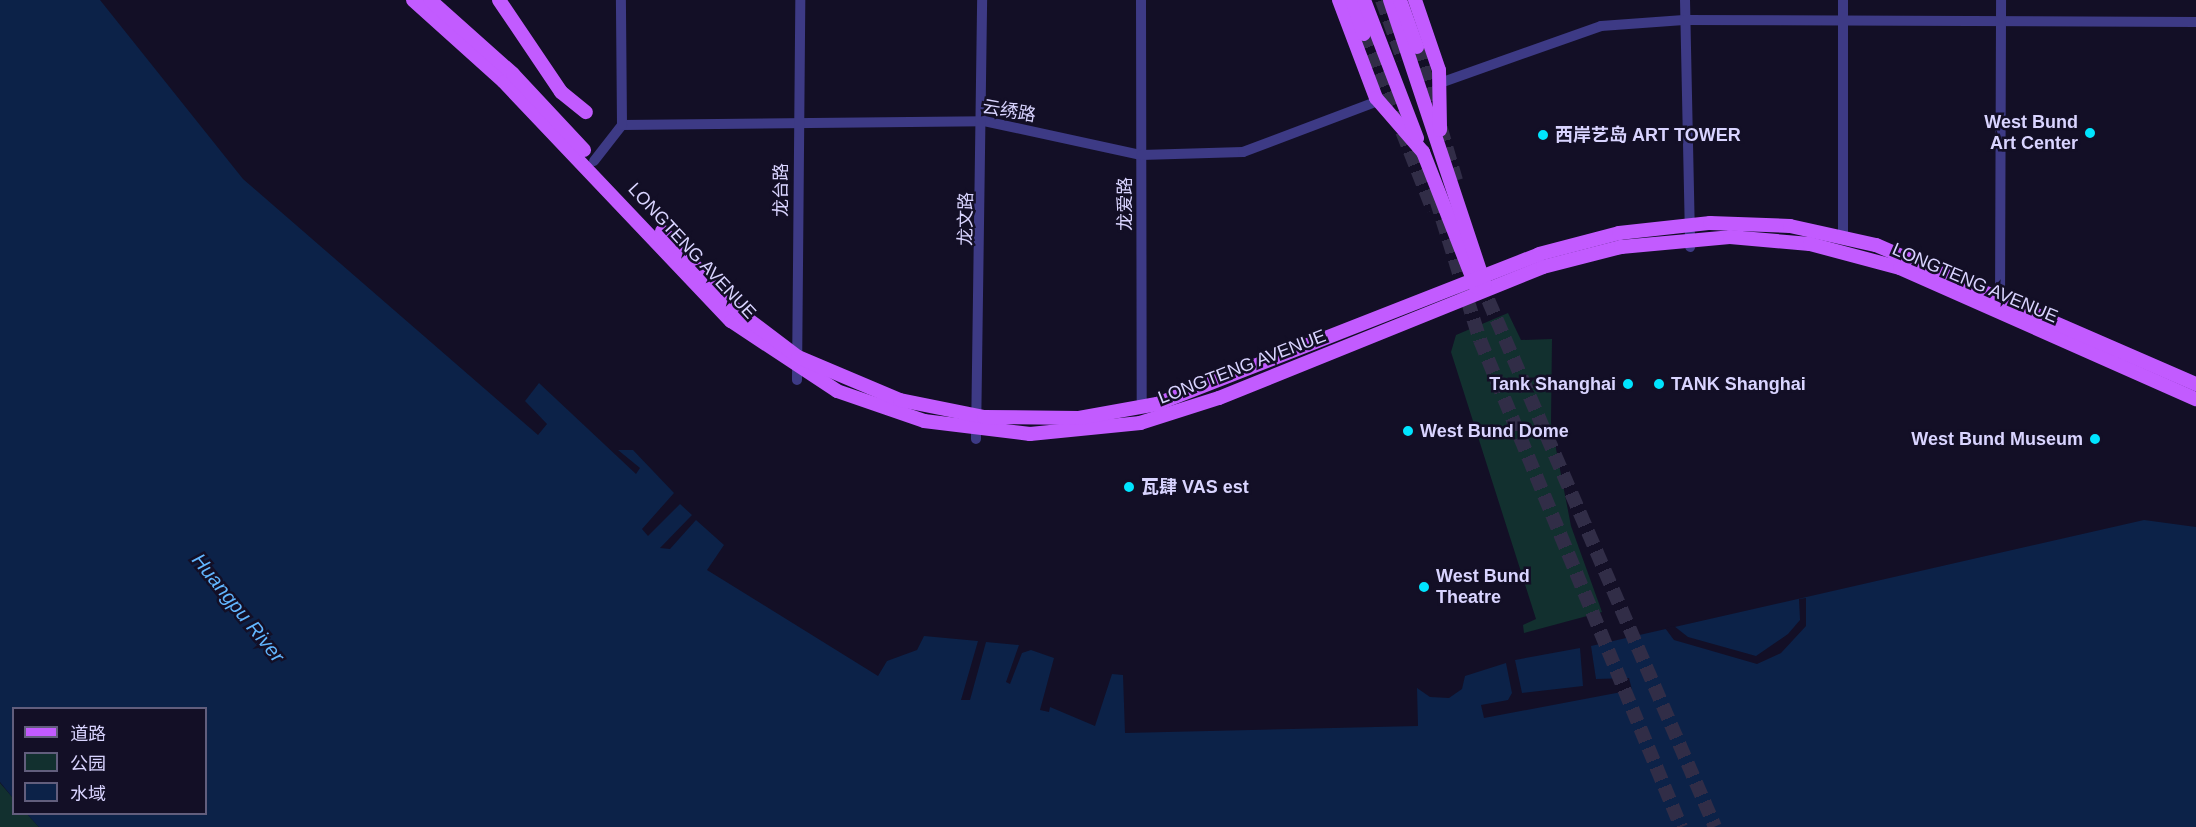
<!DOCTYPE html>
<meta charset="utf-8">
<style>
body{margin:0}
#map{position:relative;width:2196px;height:827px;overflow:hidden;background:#130f26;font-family:Arial,"Noto Sans SC",sans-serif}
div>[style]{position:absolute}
.green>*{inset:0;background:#12302f}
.water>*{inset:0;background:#0c2248}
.pier>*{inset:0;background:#130f26}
.major-tunnel>*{height:14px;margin-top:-7px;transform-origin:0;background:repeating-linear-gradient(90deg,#312d47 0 14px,transparent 0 21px)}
.minor>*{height:10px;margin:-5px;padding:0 5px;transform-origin:5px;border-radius:5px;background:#3d3a85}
.major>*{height:14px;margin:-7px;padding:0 7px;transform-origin:7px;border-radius:7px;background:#c25bff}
.dots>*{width:16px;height:16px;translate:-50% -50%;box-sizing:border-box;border:3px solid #130f26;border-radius:50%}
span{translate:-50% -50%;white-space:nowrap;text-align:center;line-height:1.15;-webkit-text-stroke:5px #130f26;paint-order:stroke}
.street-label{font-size:18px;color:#d9d4ff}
.poi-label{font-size:18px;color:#d9d4ff;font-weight:700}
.right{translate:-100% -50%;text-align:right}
.left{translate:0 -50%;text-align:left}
.water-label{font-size:20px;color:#62b6ff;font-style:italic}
.legend{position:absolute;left:12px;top:707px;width:195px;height:108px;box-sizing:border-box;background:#130f26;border:2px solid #625e7d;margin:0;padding:8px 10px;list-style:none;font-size:18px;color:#d9d4ff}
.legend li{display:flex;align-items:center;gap:12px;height:30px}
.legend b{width:30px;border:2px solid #625e7d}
</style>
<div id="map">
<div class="green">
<div style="clip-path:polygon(1508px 313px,1521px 340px,1552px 339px,1551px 423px,1571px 526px,1602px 612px,1524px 633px,1523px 625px,1536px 619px,1451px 352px,1456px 335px)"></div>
<div style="clip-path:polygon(0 783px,13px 798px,14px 814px,27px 814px,39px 827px,0 827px)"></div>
</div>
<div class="water">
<div style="clip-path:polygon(0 0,100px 0,243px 179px,538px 435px,547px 424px,525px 401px,539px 383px,636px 474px,640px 468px,618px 450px,633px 450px,674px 493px,642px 529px,648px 536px,680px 504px,692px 515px,660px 548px,670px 549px,696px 520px,724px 545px,707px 570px,878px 676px,887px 661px,917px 650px,924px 636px,978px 641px,961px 700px,970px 700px,986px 642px,1019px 645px,1006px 682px,1010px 684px,1022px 653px,1031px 650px,1054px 658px,1040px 710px,1049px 712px,1050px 707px,1095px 726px,1112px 674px,1123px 675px,1125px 733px,1418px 726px,1417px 688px,1430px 697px,1449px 698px,1462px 689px,1465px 676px,1506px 663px,1512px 693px,1508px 700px,1481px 705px,1484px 718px,1632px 690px,1629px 678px,1596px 679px,1591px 646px,2144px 520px,2196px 527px,2196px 827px,39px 827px,27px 814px,206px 814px,206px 708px,14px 708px,13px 798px,0 782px)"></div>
<div style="clip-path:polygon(1580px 648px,1583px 686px,1522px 693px,1515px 660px)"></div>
</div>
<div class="pier">
<div style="clip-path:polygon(1806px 598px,1806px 626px,1781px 653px,1757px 664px,1674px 640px,1665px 628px,1674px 626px,1688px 637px,1756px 656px,1788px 634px,1800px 620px,1799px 599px)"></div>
</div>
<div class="major-tunnel">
<div style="left:1382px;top:0;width:63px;rotate:70.4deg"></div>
<div style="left:1364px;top:34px;width:189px;rotate:68.6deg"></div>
<div style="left:1417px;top:47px;width:139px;rotate:73.7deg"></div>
<div style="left:1436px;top:199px;width:148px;rotate:72.7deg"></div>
<div style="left:1480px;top:340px;width:527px;rotate:67.57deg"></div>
<div style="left:1480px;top:281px;width:594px;rotate:66.71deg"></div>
</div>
<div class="minor">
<div style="left:1141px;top:0;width:407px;rotate:89.9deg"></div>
<div style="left:1685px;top:0;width:247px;rotate:88.8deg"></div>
<div style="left:1440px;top:83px;width:171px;rotate:-19.5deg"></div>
<div style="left:1601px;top:26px;width:83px;rotate:-4.1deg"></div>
<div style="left:1684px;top:20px;width:512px;rotate:0.22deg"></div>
<div style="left:622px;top:125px;width:362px;rotate:-0.6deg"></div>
<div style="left:984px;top:121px;width:161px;rotate:12.2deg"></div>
<div style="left:1141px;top:155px;width:102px;rotate:-1.7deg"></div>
<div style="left:1243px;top:152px;width:144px;rotate:-20.7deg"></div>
<div style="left:594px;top:161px;width:46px;rotate:-52.1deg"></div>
<div style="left:622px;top:125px;width:125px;rotate:-90.5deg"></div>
<div style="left:1843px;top:236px;width:236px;rotate:-90deg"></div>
<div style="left:2000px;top:306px;width:306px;rotate:-89.8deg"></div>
<div style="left:797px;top:380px;width:380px;rotate:-89.5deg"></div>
<div style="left:976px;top:439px;width:439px;rotate:-89.2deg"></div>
</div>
<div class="major">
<div style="left:413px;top:0;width:122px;rotate:42deg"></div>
<div style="left:504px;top:82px;width:330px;rotate:46.5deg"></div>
<div style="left:731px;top:321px;width:127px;rotate:33.4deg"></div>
<div style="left:837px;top:391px;width:92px;rotate:19deg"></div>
<div style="left:924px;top:421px;width:107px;rotate:7deg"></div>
<div style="left:1030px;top:434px;width:111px;rotate:-5.7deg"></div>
<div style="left:1140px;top:423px;width:83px;rotate:-17.6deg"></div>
<div style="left:1219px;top:398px;width:349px;rotate:-22deg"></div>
<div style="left:1543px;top:267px;width:81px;rotate:-14.4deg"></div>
<div style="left:1621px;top:247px;width:109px;rotate:-5.2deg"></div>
<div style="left:1730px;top:237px;width:80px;rotate:5deg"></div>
<div style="left:1810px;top:244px;width:93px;rotate:14.9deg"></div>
<div style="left:1900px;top:268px;width:324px;rotate:23.9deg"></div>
<div style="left:430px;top:0;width:111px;rotate:41.7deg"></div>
<div style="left:513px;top:74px;width:104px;rotate:46.9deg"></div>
<div style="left:499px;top:0;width:111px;rotate:56deg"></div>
<div style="left:561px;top:92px;width:32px;rotate:39deg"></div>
<div style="left:1339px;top:0;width:105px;rotate:69.3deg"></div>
<div style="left:1376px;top:98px;width:72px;rotate:49deg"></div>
<div style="left:1423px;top:152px;width:145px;rotate:68.6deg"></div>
<div style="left:1352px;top:0;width:36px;rotate:71deg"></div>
<div style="left:1364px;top:0;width:148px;rotate:69deg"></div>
<div style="left:1390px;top:0;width:300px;rotate:71.6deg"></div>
<div style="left:1400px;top:0;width:50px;rotate:70.1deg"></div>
<div style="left:1415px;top:0;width:74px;rotate:71.1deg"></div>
<div style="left:1439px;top:70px;width:60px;rotate:89deg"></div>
<div style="left:662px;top:231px;width:110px;rotate:46.8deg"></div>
<div style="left:737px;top:311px;width:76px;rotate:37deg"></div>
<div style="left:798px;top:357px;width:111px;rotate:22.9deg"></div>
<div style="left:900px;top:400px;width:86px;rotate:11.4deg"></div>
<div style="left:984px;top:417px;width:95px;rotate:0.6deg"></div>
<div style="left:1079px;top:418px;width:79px;rotate:-10.2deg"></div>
<div style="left:1157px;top:404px;width:410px;rotate:-21.4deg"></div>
<div style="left:1539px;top:254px;width:83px;rotate:-14.7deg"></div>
<div style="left:1619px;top:233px;width:92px;rotate:-6.3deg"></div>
<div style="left:1710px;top:223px;width:80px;rotate:2.1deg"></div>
<div style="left:1790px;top:226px;width:88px;rotate:12.5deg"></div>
<div style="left:1876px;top:245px;width:349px;rotate:23.5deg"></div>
</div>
<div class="dots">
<div style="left:2090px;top:133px;background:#00e5ff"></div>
<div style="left:1543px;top:135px;background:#00e5ff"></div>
<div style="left:1628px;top:384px;background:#00e5ff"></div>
<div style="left:1659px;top:384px;background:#00e5ff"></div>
<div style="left:1408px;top:431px;background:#00e5ff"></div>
<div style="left:2095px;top:439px;background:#00e5ff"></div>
<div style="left:1129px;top:487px;background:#00e5ff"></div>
<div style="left:1424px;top:587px;background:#00e5ff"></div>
</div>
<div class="street-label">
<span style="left:1009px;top:111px;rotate:10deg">云绣路</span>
<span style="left:781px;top:190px;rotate:-90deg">龙台路</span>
<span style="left:1125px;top:204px;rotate:-90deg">龙爱路</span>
<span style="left:966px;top:219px;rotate:-89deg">龙文路</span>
<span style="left:692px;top:251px;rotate:47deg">LONGTENG AVENUE</span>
<span style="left:1975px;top:283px;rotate:23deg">LONGTENG AVENUE</span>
<span style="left:1242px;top:367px;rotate:-21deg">LONGTENG AVENUE</span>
</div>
<div class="poi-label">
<span class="right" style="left:2078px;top:133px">West Bund<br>Art Center</span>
<span class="left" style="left:1555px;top:135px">西岸艺岛 ART TOWER</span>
<span class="right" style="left:1616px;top:384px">Tank Shanghai</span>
<span class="left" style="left:1671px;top:384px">TANK Shanghai</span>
<span class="left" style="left:1420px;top:431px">West Bund Dome</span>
<span class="right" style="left:2083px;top:439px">West Bund Museum</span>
<span class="left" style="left:1141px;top:487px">瓦肆 VAS est</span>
<span class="left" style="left:1436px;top:587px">West Bund<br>Theatre</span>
</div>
<div class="water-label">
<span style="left:238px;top:608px;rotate:51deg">Huangpu River</span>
</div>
<ul class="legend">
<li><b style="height:8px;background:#c25bff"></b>道路</li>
<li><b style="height:16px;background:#12302f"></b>公园</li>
<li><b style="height:16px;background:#0c2248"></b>水域</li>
</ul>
</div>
